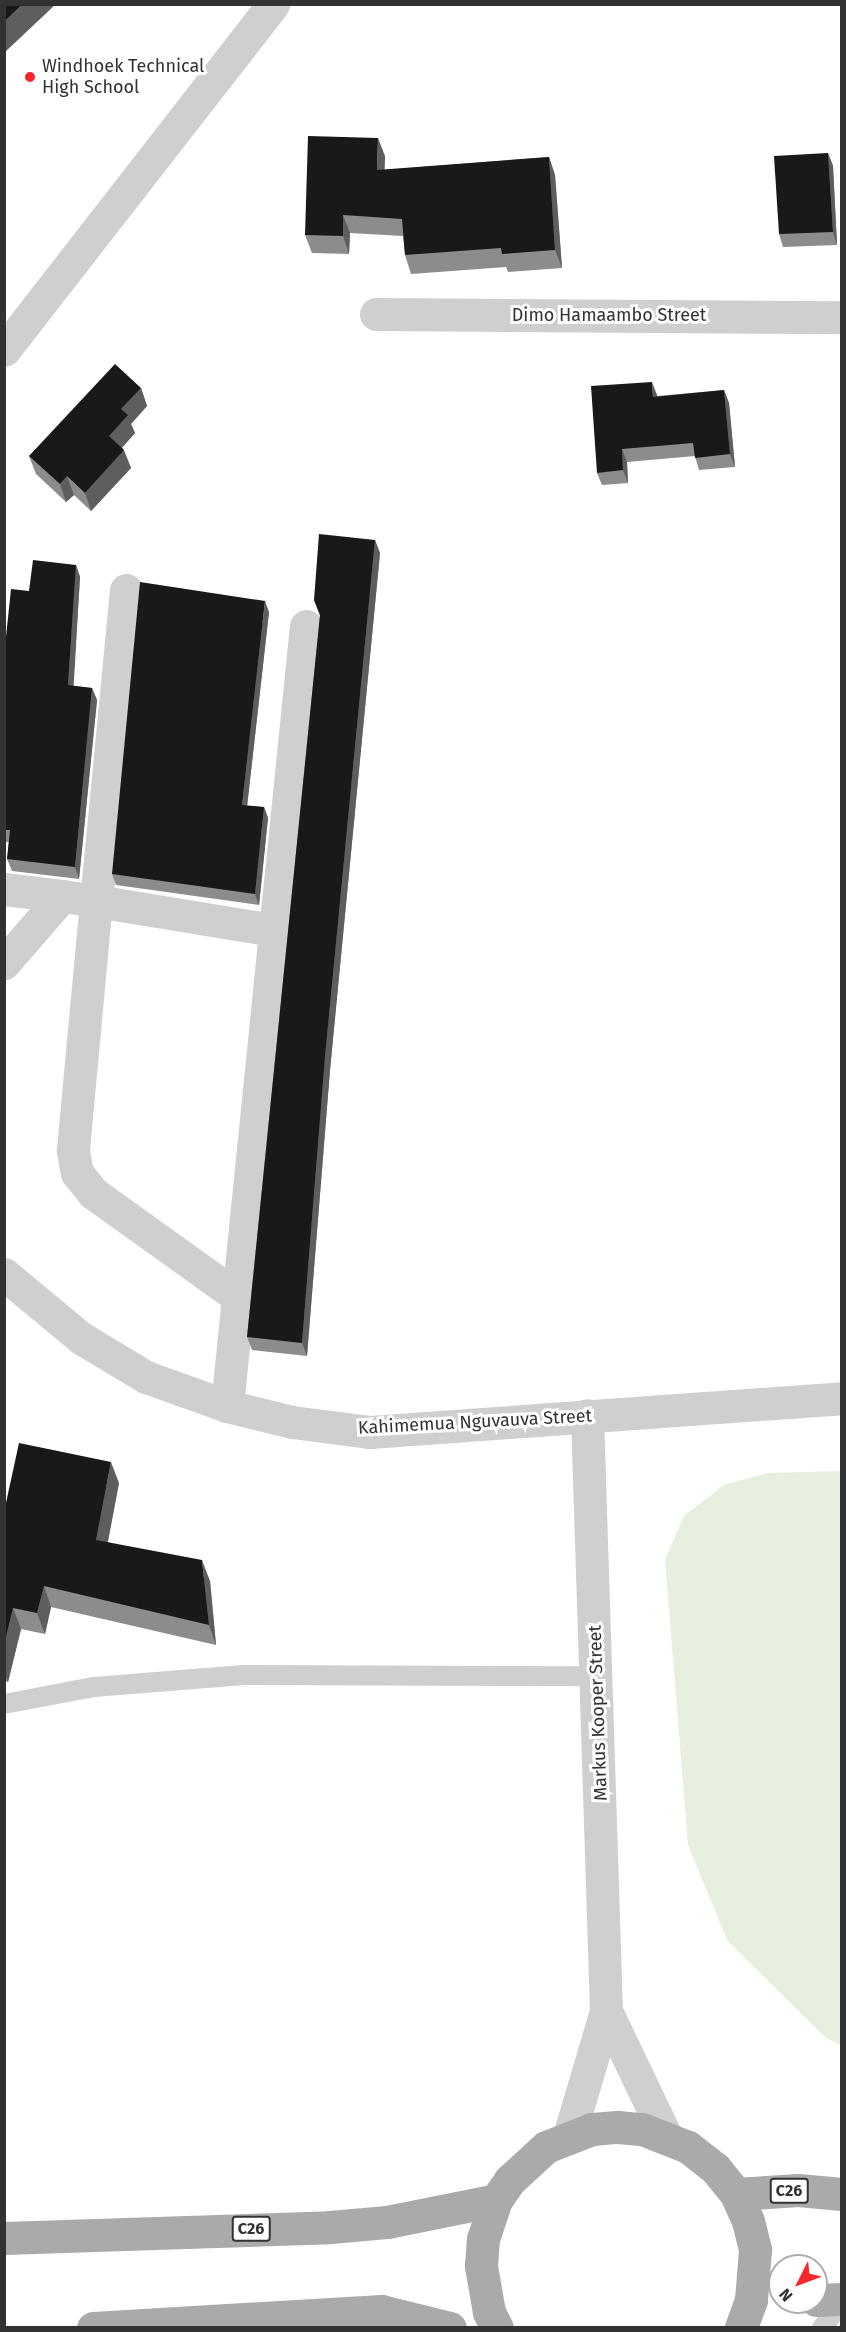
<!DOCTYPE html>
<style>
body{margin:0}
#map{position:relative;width:846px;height:2332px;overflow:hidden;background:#fff;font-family:"Fira Sans",sans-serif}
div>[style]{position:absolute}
.green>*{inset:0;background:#e7efdf}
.service>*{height:20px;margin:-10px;padding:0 10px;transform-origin:10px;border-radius:10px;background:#cfcfcf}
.minor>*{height:33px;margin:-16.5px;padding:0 16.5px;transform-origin:16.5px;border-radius:16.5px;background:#cfcfcf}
.primary>*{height:33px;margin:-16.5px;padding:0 16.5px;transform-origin:16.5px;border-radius:16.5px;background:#aaa}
.wall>*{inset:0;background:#8c8c8c}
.shaded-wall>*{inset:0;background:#5e5e5e}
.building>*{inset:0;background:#191919}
.dots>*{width:16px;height:16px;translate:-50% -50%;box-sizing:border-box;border:3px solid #fff;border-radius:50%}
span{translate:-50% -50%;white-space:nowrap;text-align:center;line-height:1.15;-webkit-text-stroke:6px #fff;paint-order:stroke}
.shield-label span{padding:2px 4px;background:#fff;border:2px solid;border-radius:4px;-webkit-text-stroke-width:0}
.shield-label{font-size:16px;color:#323232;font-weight:700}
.poi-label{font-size:18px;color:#323232}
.left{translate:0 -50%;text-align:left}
.street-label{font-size:18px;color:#323232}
.frame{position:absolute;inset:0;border:6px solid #323232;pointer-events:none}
.north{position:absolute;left:768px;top:2254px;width:60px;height:60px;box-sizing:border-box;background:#fff;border:2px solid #adadad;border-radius:50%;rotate:228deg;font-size:16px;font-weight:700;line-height:24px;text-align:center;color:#323232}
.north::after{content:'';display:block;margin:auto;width:21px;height:27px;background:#f6272a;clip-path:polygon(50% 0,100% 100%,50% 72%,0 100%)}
</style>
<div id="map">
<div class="green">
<div style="clip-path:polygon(841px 1471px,842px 1471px,841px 2045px,826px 2038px,727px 1940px,688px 1845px,665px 1559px,684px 1516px,724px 1485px,768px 1473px)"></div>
</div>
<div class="service">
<div style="left:4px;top:1704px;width:92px;rotate:-10.7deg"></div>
<div style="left:94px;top:1687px;width:150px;rotate:-4.6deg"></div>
<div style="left:244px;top:1675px;width:353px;rotate:0.2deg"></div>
<div style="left:822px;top:2328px;width:33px;rotate:-52deg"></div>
</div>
<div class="minor">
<div style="left:376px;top:314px;width:466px;rotate:0.4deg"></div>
<div style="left:4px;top:350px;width:438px;rotate:-52.1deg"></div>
<div style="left:126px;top:590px;width:312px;rotate:95.5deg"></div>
<div style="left:96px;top:901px;width:179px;rotate:9.3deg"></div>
<div style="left:4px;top:889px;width:58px;rotate:6.9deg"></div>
<div style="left:62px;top:896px;width:89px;rotate:130.9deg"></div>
<div style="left:62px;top:896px;width:34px;rotate:8deg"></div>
<div style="left:96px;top:901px;width:251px;rotate:95.3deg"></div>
<div style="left:73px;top:1151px;width:22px;rotate:80deg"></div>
<div style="left:77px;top:1173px;width:26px;rotate:51deg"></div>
<div style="left:93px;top:1193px;width:177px;rotate:35.6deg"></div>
<div style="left:4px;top:1274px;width:100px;rotate:39.7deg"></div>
<div style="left:81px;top:1338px;width:76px;rotate:31deg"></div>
<div style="left:146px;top:1377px;width:86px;rotate:19.7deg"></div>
<div style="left:227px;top:1406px;width:67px;rotate:13.8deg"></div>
<div style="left:292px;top:1422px;width:79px;rotate:7.3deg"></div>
<div style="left:370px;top:1432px;width:473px;rotate:-4.1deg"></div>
<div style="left:227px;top:1406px;width:784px;rotate:-84.22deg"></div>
<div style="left:606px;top:2011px;width:139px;rotate:64.4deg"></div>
<div style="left:569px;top:2136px;width:130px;rotate:-73.5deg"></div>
<div style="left:606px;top:2011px;width:596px;rotate:-91.83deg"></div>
</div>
<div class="primary">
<div style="left:736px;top:2194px;width:62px;rotate:-3.7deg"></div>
<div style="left:798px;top:2190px;width:44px;rotate:5.2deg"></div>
<div style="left:4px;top:2238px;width:326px;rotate:-1.9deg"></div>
<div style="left:330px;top:2227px;width:57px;rotate:-5deg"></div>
<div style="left:387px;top:2222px;width:111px;rotate:-11.4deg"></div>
<div style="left:816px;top:2300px;width:26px;rotate:-2deg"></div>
<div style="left:93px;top:2328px;width:289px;rotate:-3.4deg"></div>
<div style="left:381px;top:2311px;width:71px;rotate:13.8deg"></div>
<div style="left:497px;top:2328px;width:18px;rotate:-117deg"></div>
<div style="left:489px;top:2312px;width:47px;rotate:-99.9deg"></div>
<div style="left:481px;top:2266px;width:27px;rotate:-86deg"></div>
<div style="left:483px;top:2239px;width:41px;rotate:-71.6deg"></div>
<div style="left:496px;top:2200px;width:24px;rotate:-55deg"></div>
<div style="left:510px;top:2180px;width:49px;rotate:-42.5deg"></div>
<div style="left:546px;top:2147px;width:49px;rotate:-21.4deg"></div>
<div style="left:592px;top:2129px;width:25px;rotate:-5deg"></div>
<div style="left:617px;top:2127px;width:25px;rotate:5deg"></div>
<div style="left:642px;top:2129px;width:49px;rotate:21.4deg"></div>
<div style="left:688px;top:2147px;width:34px;rotate:38deg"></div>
<div style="left:715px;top:2168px;width:33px;rotate:51deg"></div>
<div style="left:736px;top:2194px;width:30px;rotate:66deg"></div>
<div style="left:748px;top:2221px;width:30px;rotate:76deg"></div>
<div style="left:755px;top:2250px;width:50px;rotate:94.6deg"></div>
<div style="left:751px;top:2300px;width:30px;rotate:110deg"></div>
</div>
<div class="wall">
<div style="clip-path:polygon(828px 153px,833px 166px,837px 245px,783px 247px,779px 234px)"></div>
<div style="clip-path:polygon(385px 156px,384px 170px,549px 157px,555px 175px,562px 268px,508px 272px,506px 267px,411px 274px,405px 255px,403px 236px,350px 233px,349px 254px,312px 253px,305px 235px)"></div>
<div style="clip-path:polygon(141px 388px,147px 406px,131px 424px,135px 433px,122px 448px,131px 468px,91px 511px,74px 495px,66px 502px,36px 474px,29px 456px)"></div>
<div style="clip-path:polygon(724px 390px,729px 403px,735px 467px,699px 470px,695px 456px,627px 462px,628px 483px,602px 485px,597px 473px,657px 395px,657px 396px)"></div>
<div style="clip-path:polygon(375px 540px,380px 553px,330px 1070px,307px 1356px,252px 1350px,247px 1337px,320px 616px,314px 600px)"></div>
<div style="clip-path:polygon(76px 565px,80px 577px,73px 686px,92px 688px,97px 700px,79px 879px,12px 871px,7px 859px,9px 842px,4px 842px,4px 656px,29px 591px)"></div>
<div style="clip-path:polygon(269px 612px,247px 806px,264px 807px,268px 818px,259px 905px,116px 885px,112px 874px)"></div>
<div style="clip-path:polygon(119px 1483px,108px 1542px,210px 1581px,216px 1645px,51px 1607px,45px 1634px,21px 1629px,8px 1682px,4px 1681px,4px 1512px)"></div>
</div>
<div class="shaded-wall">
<div style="clip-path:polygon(23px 4px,56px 4px,4px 53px,4px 22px)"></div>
<div style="clip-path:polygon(378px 138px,385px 156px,384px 188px,377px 170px)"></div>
<div style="clip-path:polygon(828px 153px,833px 166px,837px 245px,833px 232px)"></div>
<div style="clip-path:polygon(549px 157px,555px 175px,562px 268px,555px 250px)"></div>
<div style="clip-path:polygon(343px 215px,350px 233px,349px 254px,343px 236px)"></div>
<div style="clip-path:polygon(652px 382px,657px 395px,658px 410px,653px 397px)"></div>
<div style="clip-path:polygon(141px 388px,147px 406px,131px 424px,135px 433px,116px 454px,109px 436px,121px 409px)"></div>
<div style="clip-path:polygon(724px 390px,729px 403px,735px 467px,730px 454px)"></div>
<div style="clip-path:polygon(622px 449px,627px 462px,628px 483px,623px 470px)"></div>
<div style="clip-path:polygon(124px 450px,131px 468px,91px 511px,85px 493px)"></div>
<div style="clip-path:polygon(67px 476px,74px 495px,66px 502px,60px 484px)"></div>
<div style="clip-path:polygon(375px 540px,380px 553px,330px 1070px,307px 1356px,302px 1343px,325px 1057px)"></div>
<div style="clip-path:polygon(76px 565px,80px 577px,73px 697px,68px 685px)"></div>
<div style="clip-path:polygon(265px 601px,269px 612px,246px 816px,242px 805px)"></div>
<div style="clip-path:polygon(92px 688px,97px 700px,79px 879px,75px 867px)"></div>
<div style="clip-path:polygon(264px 807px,268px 818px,259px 905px,255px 894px)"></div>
<div style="clip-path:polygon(111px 1462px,119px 1483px,104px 1561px,96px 1540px)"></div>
<div style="clip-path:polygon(202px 1560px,210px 1581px,216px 1645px,209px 1625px)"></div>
<div style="clip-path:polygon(44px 1586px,51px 1607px,45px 1634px,37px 1613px)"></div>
<div style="clip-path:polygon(13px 1608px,21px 1629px,8px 1682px,4px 1672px,4px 1645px)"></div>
</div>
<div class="building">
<div style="clip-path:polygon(4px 4px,23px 4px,4px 22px)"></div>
<div style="clip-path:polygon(308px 136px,378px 138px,377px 170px,549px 157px,555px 250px,502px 254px,501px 248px,405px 255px,402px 219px,343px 215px,343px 236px,305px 235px)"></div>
<div style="clip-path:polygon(828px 153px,833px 232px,779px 234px,774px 156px)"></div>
<div style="clip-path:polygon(115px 364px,141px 388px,121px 409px,128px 415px,109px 436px,124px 450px,85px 493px,67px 476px,60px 484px,29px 456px)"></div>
<div style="clip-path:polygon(652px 382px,653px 397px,724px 390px,730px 454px,695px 458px,693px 443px,622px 449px,623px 470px,597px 473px,591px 386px)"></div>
<div style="clip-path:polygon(319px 534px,375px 540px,325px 1057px,302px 1343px,247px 1337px,320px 615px,314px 600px)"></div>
<div style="clip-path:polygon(33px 560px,76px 565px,68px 685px,92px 688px,75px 867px,7px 859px,10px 830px,4px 830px,4px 656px,11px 589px,29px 591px)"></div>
<div style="clip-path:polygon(140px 582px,265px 601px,242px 805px,264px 807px,255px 894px,112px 874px)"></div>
<div style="clip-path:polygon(19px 1443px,111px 1462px,96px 1540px,202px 1560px,209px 1625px,44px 1586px,37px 1613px,13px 1608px,4px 1645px,4px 1512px)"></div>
</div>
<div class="dots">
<div style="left:30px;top:77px;background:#f6272a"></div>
</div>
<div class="shield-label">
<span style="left:789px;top:2191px">C26</span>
<span style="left:251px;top:2229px">C26</span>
</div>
<div class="poi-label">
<span class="left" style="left:42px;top:77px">Windhoek Technical<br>High School</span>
</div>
<div class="street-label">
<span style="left:609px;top:315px">Dimo Hamaambo Street</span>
<span style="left:475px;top:1422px;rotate:-3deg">Kahimemua Nguvauva Street</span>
<span style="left:598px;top:1713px;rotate:-92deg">Markus Kooper Street</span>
</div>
<div class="frame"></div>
<div class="north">N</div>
</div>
